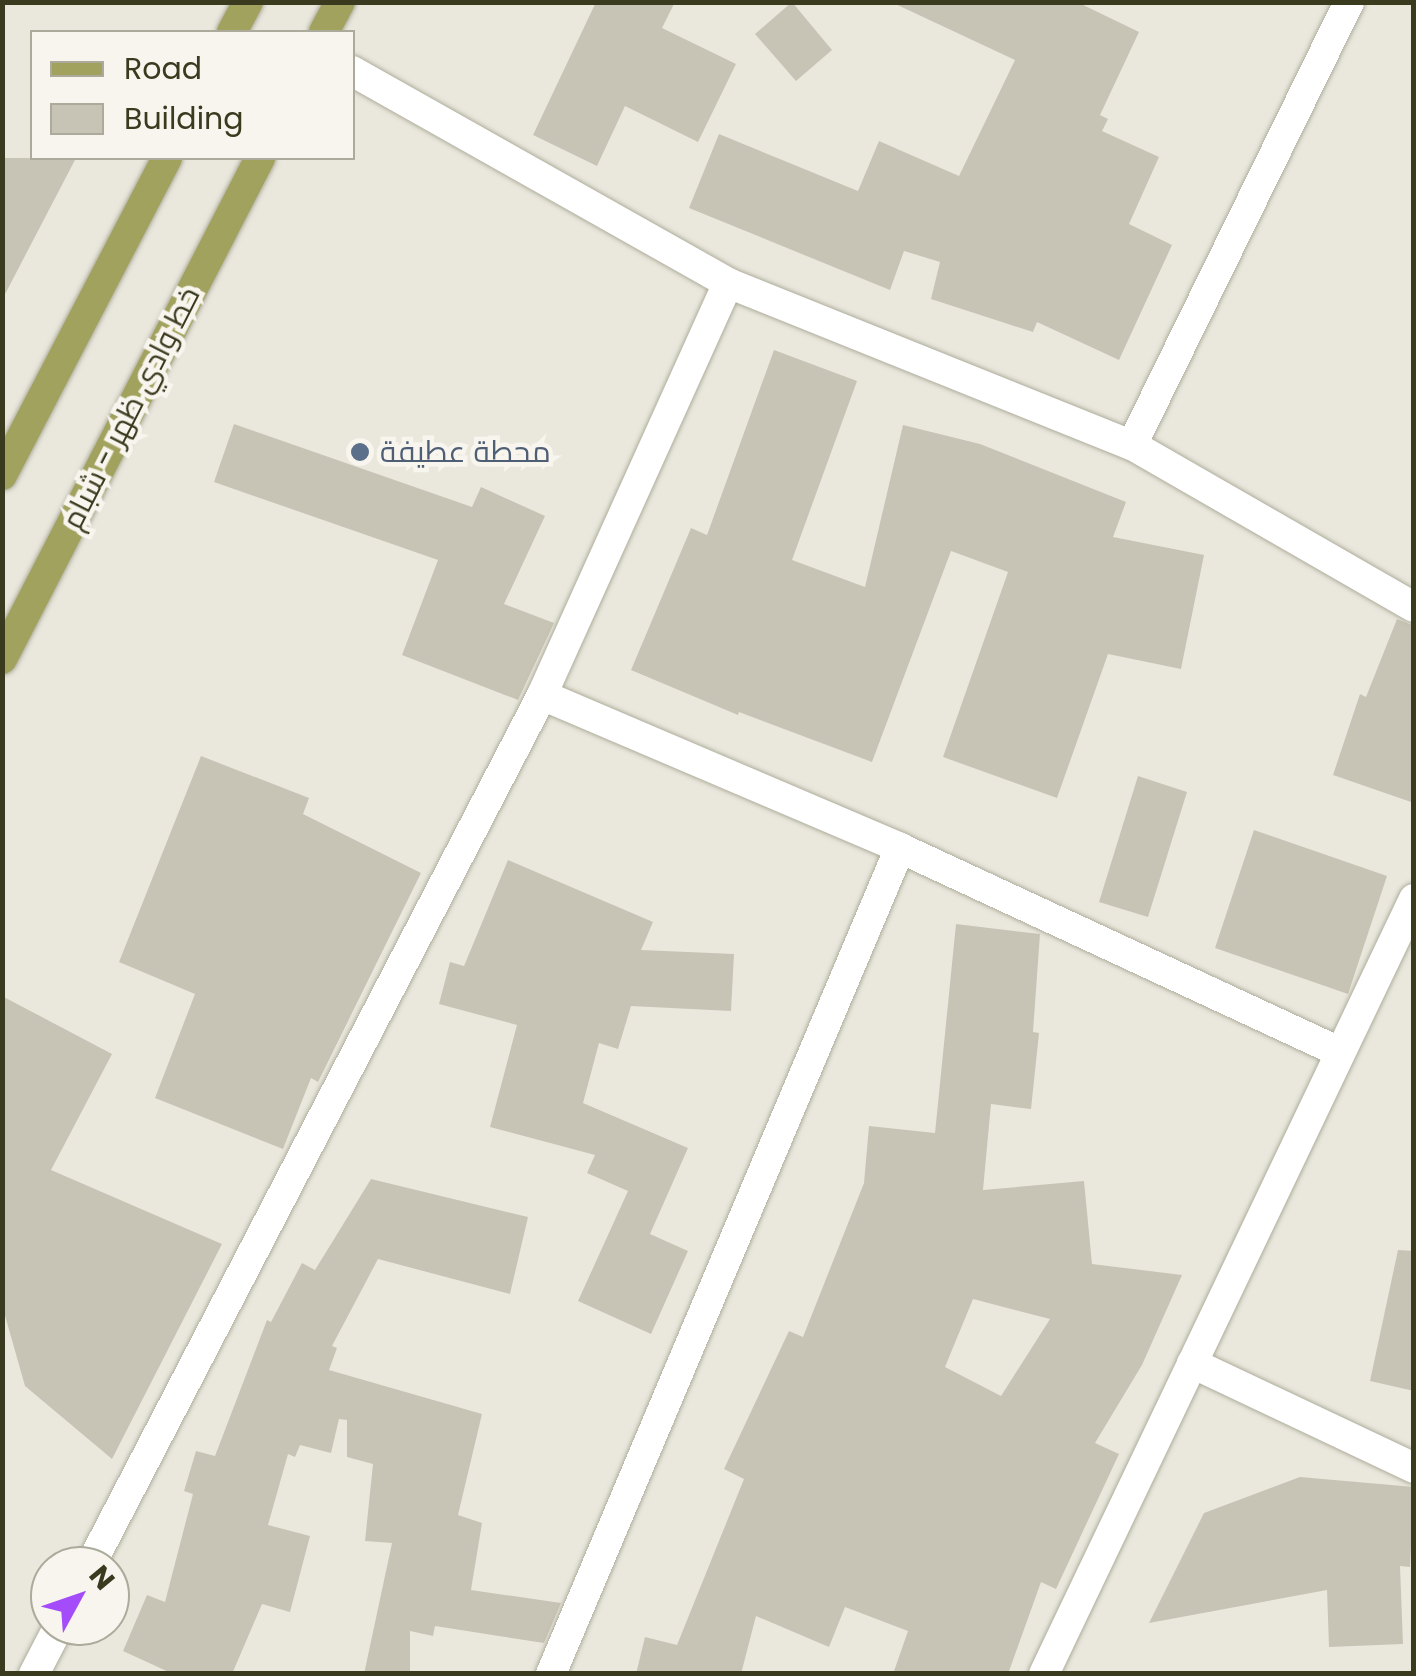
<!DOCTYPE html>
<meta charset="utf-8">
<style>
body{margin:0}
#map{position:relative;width:1416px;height:1676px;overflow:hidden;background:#eae8dd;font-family:Poppins,Cairo,sans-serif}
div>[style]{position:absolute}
.building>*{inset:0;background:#c8c4b5}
.roads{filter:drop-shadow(0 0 2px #aead9c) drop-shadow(0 0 2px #aead9c)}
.minor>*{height:30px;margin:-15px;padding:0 15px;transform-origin:15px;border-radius:15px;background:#fff}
.major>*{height:30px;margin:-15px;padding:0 15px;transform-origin:15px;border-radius:15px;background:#a2a25f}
.dots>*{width:28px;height:28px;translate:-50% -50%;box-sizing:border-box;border:5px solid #f7f5ee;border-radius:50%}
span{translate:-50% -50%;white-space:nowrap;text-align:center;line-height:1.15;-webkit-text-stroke:9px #f7f5ee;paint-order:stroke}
.street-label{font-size:30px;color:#3a3a1e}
.service-label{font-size:30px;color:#4e5e75}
.left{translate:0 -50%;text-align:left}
.frame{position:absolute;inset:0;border:5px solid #3a3a1e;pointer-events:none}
.legend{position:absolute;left:30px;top:30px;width:325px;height:130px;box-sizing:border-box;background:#f7f5ee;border:2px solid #abaa9b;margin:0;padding:12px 18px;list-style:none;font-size:30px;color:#3a3a1e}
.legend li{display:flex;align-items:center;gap:20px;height:50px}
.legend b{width:50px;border:2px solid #abaa9b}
.north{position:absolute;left:30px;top:1546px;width:100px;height:100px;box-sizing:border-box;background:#f7f5ee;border:2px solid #abaa9b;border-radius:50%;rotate:50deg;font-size:28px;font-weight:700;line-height:40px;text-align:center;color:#3a3a1e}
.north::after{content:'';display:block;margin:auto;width:35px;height:45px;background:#a44cf9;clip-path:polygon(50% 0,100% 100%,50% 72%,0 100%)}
</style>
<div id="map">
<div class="building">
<div style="clip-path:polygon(596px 2px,675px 2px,662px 28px,736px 64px,698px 142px,625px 106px,597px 166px,533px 135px)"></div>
<div style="clip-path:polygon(792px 2px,832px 50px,796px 81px,755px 34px)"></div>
<div style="clip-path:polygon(891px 2px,1077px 2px,1139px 32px,1100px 115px,1108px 119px,1102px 131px,1159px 157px,1129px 224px,1172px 245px,1119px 360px,1037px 322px,1033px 332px,931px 299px,940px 262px,904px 251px,890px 290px,689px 208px,719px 134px,858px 191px,879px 141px,959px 176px,1015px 60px)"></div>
<div style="clip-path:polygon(2px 158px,76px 158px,2px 300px)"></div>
<div style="clip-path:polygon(774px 350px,857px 381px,792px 560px,865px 587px,903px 425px,980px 444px,1126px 502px,1113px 537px,1204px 555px,1181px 669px,1108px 654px,1057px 798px,943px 757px,1008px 572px,951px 551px,872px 762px,739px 712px,738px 715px,631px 670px,691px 528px,707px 535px)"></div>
<div style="clip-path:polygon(234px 424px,472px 507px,481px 487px,545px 516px,504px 604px,554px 623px,518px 700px,402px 655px,438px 560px,214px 482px)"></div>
<div style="clip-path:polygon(1397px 619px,1414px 626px,1414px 803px,1333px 775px,1360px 694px,1366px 697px)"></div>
<div style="clip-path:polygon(201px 756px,309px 798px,303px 814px,421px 873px,318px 1082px,311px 1078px,283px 1149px,155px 1098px,195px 994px,119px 962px)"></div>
<div style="clip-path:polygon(1138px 776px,1187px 792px,1148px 917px,1099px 902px)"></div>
<div style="clip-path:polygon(1254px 830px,1387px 876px,1348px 994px,1215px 948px)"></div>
<div style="clip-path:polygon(508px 860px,653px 922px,641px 950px,734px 954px,731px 1011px,631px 1006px,618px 1049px,599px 1043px,583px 1103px,688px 1148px,650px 1234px,688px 1251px,651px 1334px,578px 1301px,628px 1191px,587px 1173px,595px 1155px,490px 1127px,517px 1025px,439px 1004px,450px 962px,464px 966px)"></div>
<div style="clip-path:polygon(evenodd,956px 924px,1040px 934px,1033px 1032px,1039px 1033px,1031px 1109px,991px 1104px,983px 1190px,1084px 1181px,1092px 1264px,1182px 1275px,1142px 1365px,1095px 1443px,1119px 1454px,1056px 1589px,1041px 1582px,1008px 1674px,893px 1674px,908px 1631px,845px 1607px,829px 1647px,756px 1616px,741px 1674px,636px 1674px,645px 1637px,677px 1645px,744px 1479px,724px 1469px,789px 1331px,803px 1337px,864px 1183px,869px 1126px,935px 1133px,956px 924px,973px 1299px,1050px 1319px,1001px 1396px,945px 1367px,973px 1299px)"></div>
<div style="clip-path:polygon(2px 996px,112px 1054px,51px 1170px,222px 1244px,112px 1459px,25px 1386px,2px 1305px)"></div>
<div style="clip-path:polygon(371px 1179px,528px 1217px,510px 1294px,378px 1259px,332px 1346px,337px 1348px,329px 1370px,482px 1414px,458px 1515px,482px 1523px,471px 1590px,561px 1603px,544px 1643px,435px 1626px,433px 1636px,410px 1631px,410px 1674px,364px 1674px,392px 1543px,365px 1541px,373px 1464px,347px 1457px,347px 1420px,339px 1419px,331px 1453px,300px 1445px,295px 1457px,288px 1454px,268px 1525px,310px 1536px,290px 1612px,262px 1604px,232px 1674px,173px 1674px,123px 1651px,147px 1595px,165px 1602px,193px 1494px,184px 1491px,196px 1451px,215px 1456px,267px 1320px,271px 1322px,302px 1263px,315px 1270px)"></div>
<div style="clip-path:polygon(1398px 1250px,1414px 1251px,1414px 1391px,1370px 1381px)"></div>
<div style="clip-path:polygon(1300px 1477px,1414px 1487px,1410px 1567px,1400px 1566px,1403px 1644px,1329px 1647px,1327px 1590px,1149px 1623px,1204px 1513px)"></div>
</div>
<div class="roads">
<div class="minor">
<div style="left:352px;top:71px;width:432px;rotate:29.4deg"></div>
<div style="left:728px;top:283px;width:435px;rotate:21.9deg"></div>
<div style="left:1132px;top:445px;width:325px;rotate:29.9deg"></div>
<div style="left:1132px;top:445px;width:493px;rotate:-63.9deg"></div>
<div style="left:542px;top:695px;width:389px;rotate:23.1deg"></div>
<div style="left:900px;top:848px;width:485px;rotate:24.9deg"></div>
<div style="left:1192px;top:1363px;width:246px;rotate:25.3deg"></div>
<div style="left:90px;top:1566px;width:981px;rotate:-62.57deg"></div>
<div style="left:542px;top:695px;width:452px;rotate:-65.7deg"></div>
<div style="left:34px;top:1674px;width:54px;rotate:-62.5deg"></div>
<div style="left:551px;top:1674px;width:897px;rotate:-67.1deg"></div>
<div style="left:1044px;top:1674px;width:859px;rotate:-64.48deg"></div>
</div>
<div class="major">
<div style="left:232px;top:32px;width:34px;rotate:-62deg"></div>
<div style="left:324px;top:32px;width:34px;rotate:-62deg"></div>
<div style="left:2px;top:475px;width:357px;rotate:-62.5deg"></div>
<div style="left:2px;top:659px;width:564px;rotate:-62.75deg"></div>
</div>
</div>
<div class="dots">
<div style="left:360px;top:452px;background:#5c6f8a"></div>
</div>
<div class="street-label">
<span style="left:131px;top:408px;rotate:-63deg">خط وادي ظهر - شبام</span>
</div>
<div class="service-label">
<span class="left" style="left:380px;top:452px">محطة عطيفة</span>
</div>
<div class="frame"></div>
<ul class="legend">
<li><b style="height:12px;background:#a2a25f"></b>Road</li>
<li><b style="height:28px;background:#c8c4b5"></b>Building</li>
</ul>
<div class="north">N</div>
</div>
